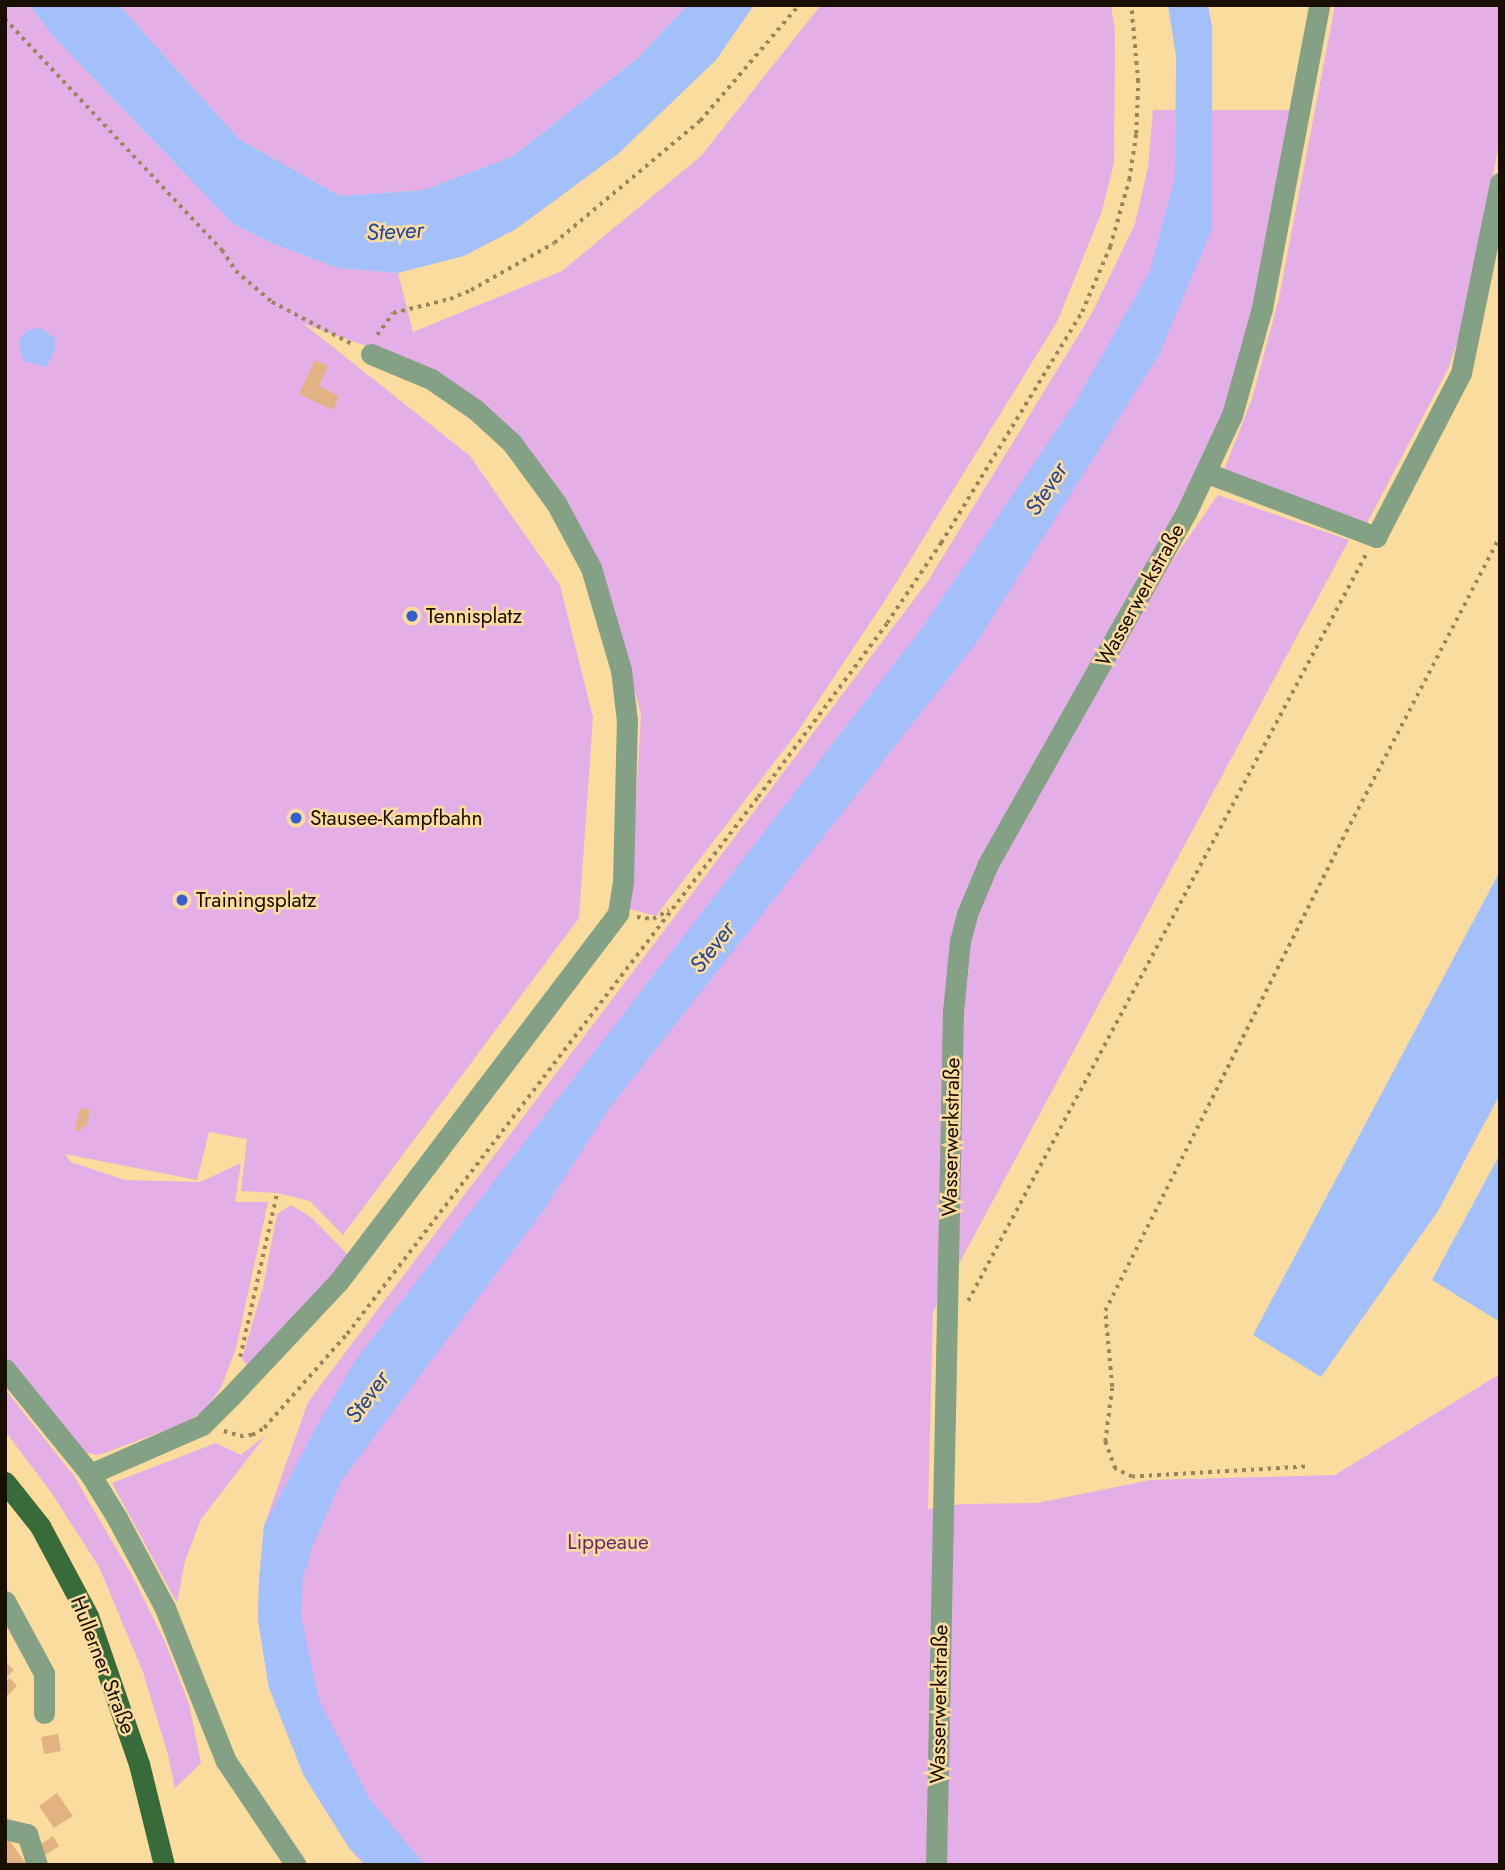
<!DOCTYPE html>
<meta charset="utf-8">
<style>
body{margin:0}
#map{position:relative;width:1505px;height:1870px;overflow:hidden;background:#fadc9f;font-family:Jost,sans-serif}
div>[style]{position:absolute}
.green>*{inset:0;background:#e4afe6}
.water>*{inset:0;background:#a4c0fb}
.building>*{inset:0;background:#e3b282}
.path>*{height:3.5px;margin-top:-1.75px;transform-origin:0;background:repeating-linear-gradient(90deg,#9a845b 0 3.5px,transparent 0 8.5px)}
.minor>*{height:21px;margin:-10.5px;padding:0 10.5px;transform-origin:10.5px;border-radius:10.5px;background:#85a185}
.major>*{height:21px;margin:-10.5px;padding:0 10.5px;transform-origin:10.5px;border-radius:10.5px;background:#376b3a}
.dots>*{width:19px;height:19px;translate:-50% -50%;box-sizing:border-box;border:4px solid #fadc9f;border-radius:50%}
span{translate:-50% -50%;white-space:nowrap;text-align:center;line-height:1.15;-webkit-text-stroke:5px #fadc9f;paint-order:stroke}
.street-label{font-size:21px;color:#190f00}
.poi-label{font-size:21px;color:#190f00}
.left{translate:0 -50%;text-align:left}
.park-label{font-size:21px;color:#6e2673}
.water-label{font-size:23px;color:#254599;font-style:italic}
.frame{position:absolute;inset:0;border:7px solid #190f00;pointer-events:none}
</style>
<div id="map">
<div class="green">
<div style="clip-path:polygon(5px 5px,29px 5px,52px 35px,233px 224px,269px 242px,337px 268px,398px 273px,413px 332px,562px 271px,701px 156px,821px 5px,1111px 5px,1115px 31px,1114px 163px,1102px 211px,1057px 322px,886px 599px,796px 734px,656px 916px,630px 909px,641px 714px,602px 571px,524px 444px,434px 370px,304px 324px,470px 456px,560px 585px,593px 717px,579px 918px,343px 1235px,310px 1201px,277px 1193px,241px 1191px,247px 1139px,209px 1132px,197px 1180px,65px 1154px,71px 1162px,125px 1180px,200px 1182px,241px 1163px,235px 1202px,268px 1202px,236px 1348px,221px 1388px,205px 1410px,185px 1423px,99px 1455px,86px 1453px,5px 1357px)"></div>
<div style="clip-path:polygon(119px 5px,687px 5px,639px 57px,513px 156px,424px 190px,340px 196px,239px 139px)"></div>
<div style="clip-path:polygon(1335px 5px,1500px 5px,1500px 138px,1468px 310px,1448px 369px,1367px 523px,1224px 470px,1252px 399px,1279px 298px)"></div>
<div style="clip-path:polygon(1153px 110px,1293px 110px,1248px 346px,1216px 437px,1061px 720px,1218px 495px,1349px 540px,933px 1312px,928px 1509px,963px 1504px,1037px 1503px,1151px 1480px,1335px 1475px,1500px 1374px,1500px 1865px,364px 1865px,350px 1849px,304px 1776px,269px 1688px,258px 1620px,259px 1580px,264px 1526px,308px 1402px,928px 581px,1092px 313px,1135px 224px,1148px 167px)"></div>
<div style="clip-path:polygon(291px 1205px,312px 1218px,350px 1257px,250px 1369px,242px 1359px,263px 1287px,277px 1214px)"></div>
<div style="clip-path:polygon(5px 1389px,74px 1476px,133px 1577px,165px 1642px,189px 1704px,201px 1763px,175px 1788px,168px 1755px,143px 1672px,99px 1567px,51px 1492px,5px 1431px)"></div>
<div style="clip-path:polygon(266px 1435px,201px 1519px,185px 1561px,177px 1603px,112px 1483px,216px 1443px,241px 1455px)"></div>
</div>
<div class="water">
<div style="clip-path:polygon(29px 5px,119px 5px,239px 139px,340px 196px,424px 190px,513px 156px,639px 57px,687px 5px,754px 5px,716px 60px,618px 154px,516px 229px,464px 256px,398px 273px,337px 268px,269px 242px,233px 224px,52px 35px)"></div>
<div style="clip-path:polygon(1168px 5px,1208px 5px,1212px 27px,1212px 229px,1159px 355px,977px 642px,611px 1106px,543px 1211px,342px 1480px,312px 1547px,303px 1579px,301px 1616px,319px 1700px,369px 1798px,425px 1865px,367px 1865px,350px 1849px,304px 1776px,269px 1688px,258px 1620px,259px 1580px,264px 1526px,315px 1429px,355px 1361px,922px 628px,1075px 403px,1150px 271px,1175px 177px,1176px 56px)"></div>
<div style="clip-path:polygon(41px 328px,55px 338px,55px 348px,47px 367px,24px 361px,20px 351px,19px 341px,27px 330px)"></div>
<div style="clip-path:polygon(1500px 871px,1500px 1094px,1438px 1211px,1321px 1377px,1253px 1335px)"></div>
<div style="clip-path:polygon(1500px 1154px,1500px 1322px,1432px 1280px)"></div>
</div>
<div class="building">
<div style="clip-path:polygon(315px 360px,328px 366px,319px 386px,339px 396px,333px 410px,299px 394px)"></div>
<div style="clip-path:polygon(80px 1108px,90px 1110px,86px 1127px,82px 1126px,81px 1131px,75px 1130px)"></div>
<div style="clip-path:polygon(5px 1661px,14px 1670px,5px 1679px)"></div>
<div style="clip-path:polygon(10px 1678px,17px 1686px,5px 1698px,5px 1682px)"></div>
<div style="clip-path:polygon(58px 1734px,61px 1751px,44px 1754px,41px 1737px)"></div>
<div style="clip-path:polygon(57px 1793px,73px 1816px,54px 1828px,39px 1806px)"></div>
<div style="clip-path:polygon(53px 1836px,59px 1846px,44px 1856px,37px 1847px)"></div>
<div style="clip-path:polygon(7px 1837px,27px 1865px,5px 1865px)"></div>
</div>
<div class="path">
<div style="left:5px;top:19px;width:317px;rotate:46.8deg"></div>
<div style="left:222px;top:250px;width:25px;rotate:56deg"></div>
<div style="left:236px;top:271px;width:48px;rotate:40.7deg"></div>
<div style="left:272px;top:302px;width:93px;rotate:27.7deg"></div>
<div style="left:377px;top:335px;width:27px;rotate:-54deg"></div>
<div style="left:393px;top:313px;width:59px;rotate:-13.8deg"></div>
<div style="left:450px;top:299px;width:23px;rotate:-23deg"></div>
<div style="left:471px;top:290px;width:95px;rotate:-29.5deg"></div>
<div style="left:554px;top:243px;width:190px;rotate:-39.9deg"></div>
<div style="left:700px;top:121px;width:153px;rotate:-49.5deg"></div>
<div style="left:637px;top:917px;width:16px;rotate:7deg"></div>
<div style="left:653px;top:919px;width:18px;rotate:-29deg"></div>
<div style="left:968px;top:1301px;width:846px;rotate:-61.95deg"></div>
<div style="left:240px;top:1357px;width:168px;rotate:-77.3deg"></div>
<div style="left:224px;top:1431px;width:17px;rotate:17deg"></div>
<div style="left:240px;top:1436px;width:12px;rotate:-5deg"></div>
<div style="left:252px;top:1435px;width:14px;rotate:-30deg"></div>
<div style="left:264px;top:1428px;width:125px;rotate:-48.6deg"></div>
<div style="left:347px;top:1334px;width:676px;rotate:-52.57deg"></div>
<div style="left:758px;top:797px;width:217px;rotate:-53.4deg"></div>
<div style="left:887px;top:623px;width:97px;rotate:-56deg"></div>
<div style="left:941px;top:543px;width:271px;rotate:-58.6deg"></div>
<div style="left:1082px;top:312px;width:71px;rotate:-66.7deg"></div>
<div style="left:1110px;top:247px;width:70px;rotate:-74.2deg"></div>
<div style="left:1129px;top:180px;width:47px;rotate:-81.3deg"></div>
<div style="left:1136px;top:134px;width:52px;rotate:-87.8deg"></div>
<div style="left:1138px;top:82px;width:77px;rotate:-95.2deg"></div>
<div style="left:1305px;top:1467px;width:173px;rotate:176.7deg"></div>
<div style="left:1132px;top:1477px;width:19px;rotate:-155deg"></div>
<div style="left:1115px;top:1469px;width:29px;rotate:-110deg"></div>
<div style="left:1105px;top:1442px;width:55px;rotate:-82.7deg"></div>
<div style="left:1112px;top:1387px;width:76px;rotate:-95.3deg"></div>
<div style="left:1105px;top:1311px;width:536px;rotate:-63.29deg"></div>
<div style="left:1346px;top:832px;width:334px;rotate:-62.5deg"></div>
</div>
<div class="minor">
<div style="left:1207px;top:473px;width:181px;rotate:20.7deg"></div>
<div style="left:1376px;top:537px;width:185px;rotate:-62.6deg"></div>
<div style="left:1461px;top:373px;width:194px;rotate:-78.4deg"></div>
<div style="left:5px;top:1369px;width:135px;rotate:51deg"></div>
<div style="left:90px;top:1474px;width:52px;rotate:58.5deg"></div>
<div style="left:117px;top:1518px;width:102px;rotate:61.9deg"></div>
<div style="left:165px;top:1608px;width:165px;rotate:68.3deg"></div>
<div style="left:226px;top:1761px;width:125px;rotate:56.1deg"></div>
<div style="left:90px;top:1474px;width:122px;rotate:-23.6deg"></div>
<div style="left:202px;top:1425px;width:41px;rotate:-45deg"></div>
<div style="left:231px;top:1396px;width:158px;rotate:-46.8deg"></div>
<div style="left:339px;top:1281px;width:462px;rotate:-52.8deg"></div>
<div style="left:618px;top:913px;width:32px;rotate:-81deg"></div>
<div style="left:623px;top:881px;width:160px;rotate:-88.6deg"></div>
<div style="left:627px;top:721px;width:51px;rotate:-96.7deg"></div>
<div style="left:621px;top:670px;width:106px;rotate:-106.4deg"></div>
<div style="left:591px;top:568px;width:74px;rotate:-118.3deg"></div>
<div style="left:556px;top:503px;width:74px;rotate:-126.3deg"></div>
<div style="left:512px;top:443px;width:49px;rotate:-137.5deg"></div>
<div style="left:476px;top:410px;width:55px;rotate:-145.4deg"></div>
<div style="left:431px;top:379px;width:65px;rotate:-157.4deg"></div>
<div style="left:5px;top:1601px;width:82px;rotate:61.6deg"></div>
<div style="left:44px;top:1673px;width:40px;rotate:90deg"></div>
<div style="left:5px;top:1829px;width:23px;rotate:13deg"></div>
<div style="left:27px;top:1834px;width:33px;rotate:72deg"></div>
<div style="left:936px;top:1865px;width:853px;rotate:-88.86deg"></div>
<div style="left:953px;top:1012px;width:71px;rotate:-84.4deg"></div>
<div style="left:960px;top:941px;width:28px;rotate:-75deg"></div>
<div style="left:967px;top:914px;width:54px;rotate:-67.2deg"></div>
<div style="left:988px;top:864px;width:403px;rotate:-60.6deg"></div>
<div style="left:1186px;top:513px;width:108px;rotate:-64.9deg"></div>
<div style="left:1232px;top:415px;width:111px;rotate:-74.3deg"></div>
<div style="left:1262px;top:308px;width:308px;rotate:-79.3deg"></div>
</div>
<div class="major">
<div style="left:5px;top:1482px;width:56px;rotate:51.5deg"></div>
<div style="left:40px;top:1526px;width:102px;rotate:61.9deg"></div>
<div style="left:88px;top:1616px;width:157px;rotate:71deg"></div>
<div style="left:139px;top:1764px;width:104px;rotate:76.1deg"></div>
</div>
<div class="dots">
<div style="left:412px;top:616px;background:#355fcf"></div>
<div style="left:296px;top:818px;background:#355fcf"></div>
<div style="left:182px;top:900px;background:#355fcf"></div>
</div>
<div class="street-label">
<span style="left:1140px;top:595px;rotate:-61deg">Wasserwerkstraße</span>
<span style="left:951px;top:1137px;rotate:-89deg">Wasserwerkstraße</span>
<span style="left:103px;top:1665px;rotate:69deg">Hullerner Straße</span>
<span style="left:939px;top:1704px;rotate:-89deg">Wasserwerkstraße</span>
</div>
<div class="poi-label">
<span class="left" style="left:426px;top:616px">Tennisplatz</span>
<span class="left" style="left:310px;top:818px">Stausee-Kampfbahn</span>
<span class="left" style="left:196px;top:900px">Trainingsplatz</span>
</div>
<div class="park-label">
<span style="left:608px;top:1542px">Lippeaue</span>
</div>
<div class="water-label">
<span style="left:395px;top:231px;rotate:-3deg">Stever</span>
<span style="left:1046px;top:489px;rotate:-57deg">Stever</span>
<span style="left:712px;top:947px;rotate:-52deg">Stever</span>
<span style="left:367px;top:1397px;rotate:-54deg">Stever</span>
</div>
<div class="frame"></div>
</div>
